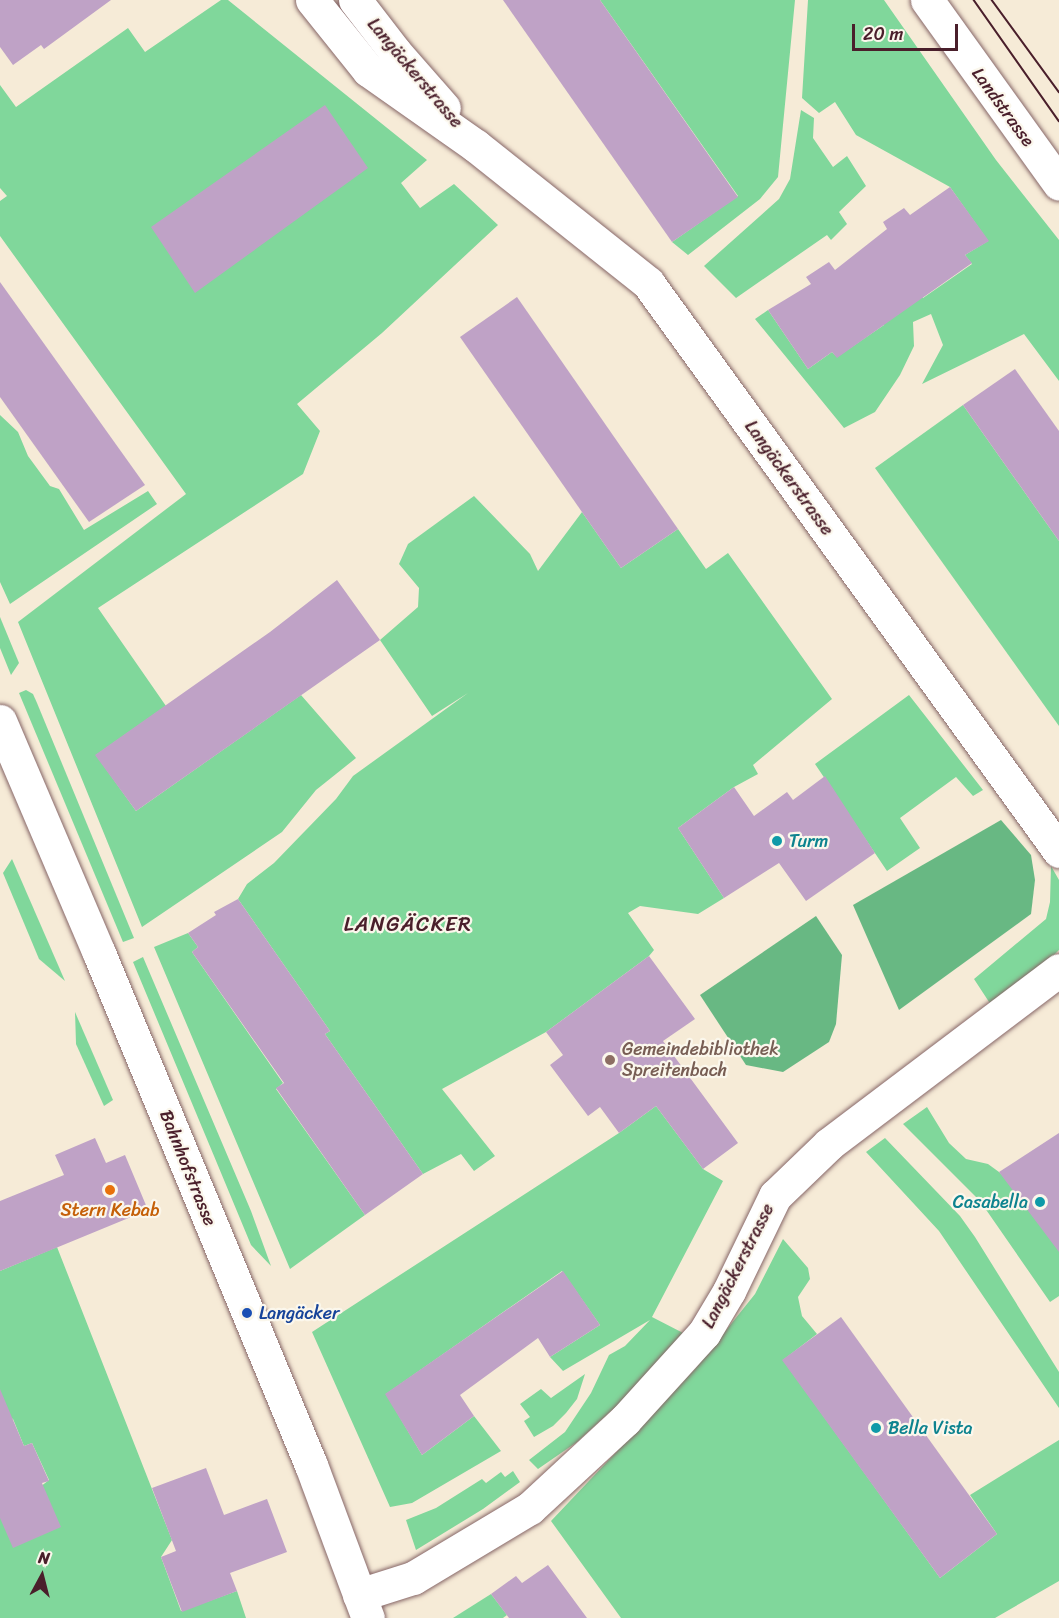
<!DOCTYPE html>
<meta charset="utf-8">
<style>
body{margin:0}
#map{position:relative;width:1059px;height:1618px;overflow:hidden;background:#f6ebd7;font-family:Sriracha,sans-serif}
div>[style]{position:absolute}
.green>*{inset:0;background:#80d79b}
.forest>*{inset:0;background:#68b883}
.building>*{inset:0;background:#bfa2c6}
.roads{filter:drop-shadow(0 0 2px #866667) drop-shadow(0 0 2px #866667)}
.street>*{height:33px;margin:-16.5px;padding:0 16.5px;transform-origin:16.5px;border-radius:16.5px;background:#fff}
.secondary>*{height:33px;margin:-16.5px;padding:0 16.5px;transform-origin:16.5px;border-radius:16.5px;background:#fff}
.primary>*{height:33px;margin:-16.5px;padding:0 16.5px;transform-origin:16.5px;border-radius:16.5px;background:#fff}
.tram>*{height:1.5px;margin:-0.75px;padding:0 0.75px;transform-origin:0.75px;border-radius:0.75px;background:#4a1f2b}
.dots>*{width:16px;height:16px;translate:-50% -50%;box-sizing:border-box;border:3px solid #fbf7ec;border-radius:50%}
span{translate:-50% -50%;white-space:nowrap;text-align:center;line-height:1.15;-webkit-text-stroke:4.5px #fbf7ec;paint-order:stroke}
.street-label{font-size:18px;color:#4a1f2b}
.culture-label{font-size:18px;color:#0d838f}
.left{translate:0 -50%;text-align:left}
.right{translate:-100% -50%;text-align:right}
.education-label{font-size:18px;color:#785e54}
.food-label{font-size:18px;color:#c56008}
.transit-label{font-size:18px;color:#164399}
.quarter-label{font-size:21px;color:#4a1f2b;letter-spacing:1.5px}
.north{position:absolute;left:12px;top:1546px;width:60px;height:60px;-webkit-text-stroke:4px #fbf7ec;paint-order:stroke;rotate:7deg;font-size:16px;font-weight:700;line-height:24px;text-align:center;color:#4a1f2b}
.north::after{content:'';display:block;margin:auto;width:21px;height:27px;background:#4a1f2b;clip-path:polygon(50% 0,100% 100%,50% 72%,0 100%)}
.scale{position:absolute;left:852px;top:24px;width:106px;height:27px;box-sizing:border-box;border:3px solid #4a1f2b;border-top:0;padding-left:8px;font-size:18px;line-height:21px;white-space:nowrap;color:#4a1f2b;-webkit-text-stroke:4px #fbf7ec;paint-order:stroke}
</style>
<div id="map">
<div class="green">
<div style="clip-path:polygon(221px 0,228px 0,427px 160px,401px 183px,420px 208px,454px 184px,498px 225px,382px 333px,297px 404px,320px 431px,303px 474px,98px 608px,166px 706px,96px 755px,136px 811px,301px 695px,356px 758px,316px 790px,282px 832px,142px 927px,18px 622px,186px 494px,0 236px,0 201px,7px 196px,0 188px,0 85px,16px 107px,128px 28px,145px 52px)"></div>
<div style="clip-path:polygon(600px 0,795px 0,778px 177px,760px 199px,688px 255px,672px 242px,738px 196px)"></div>
<div style="clip-path:polygon(808px 0,884px 0,996px 160px,1059px 240px,1059px 381px,1024px 334px,922px 384px,943px 345px,931px 314px,913px 322px,914px 346px,900px 375px,875px 412px,844px 428px,755px 319px,768px 310px,808px 369px,832px 352px,837px 357px,884px 325px,879px 317px,918px 290px,923px 298px,972px 264px,965px 255px,988px 241px,950px 187px,856px 135px,835px 102px,819px 113px,802px 98px)"></div>
<div style="clip-path:polygon(801px 110px,814px 118px,813px 138px,833px 167px,847px 156px,866px 186px,839px 212px,847px 224px,831px 240px,827px 235px,736px 298px,704px 266px,779px 199px,790px 179px)"></div>
<div style="clip-path:polygon(963px 405px,1059px 541px,1059px 726px,875px 468px)"></div>
<div style="clip-path:polygon(0 415px,18px 432px,28px 456px,50px 486px,59px 489px,84px 530px,148px 491px,157px 504px,10px 604px,0 582px)"></div>
<div style="clip-path:polygon(474px 496px,530px 554px,538px 571px,582px 512px,621px 568px,678px 529px,706px 569px,728px 553px,832px 699px,753px 765px,758px 774px,734px 787px,678px 828px,724px 898px,698px 914px,640px 906px,628px 913px,654px 950px,649px 956px,546px 1032px,442px 1089px,495px 1156px,474px 1171px,461px 1154px,423px 1174px,325px 1034px,330px 1031px,238px 899px,247px 884px,274px 863px,336px 799px,353px 776px,468px 693px,432px 716px,380px 640px,418px 607px,419px 588px,399px 564px,408px 544px)"></div>
<div style="clip-path:polygon(0 617px,19px 663px,11px 675px,0 648px)"></div>
<div style="clip-path:polygon(26px 690px,33px 694px,37px 703px,134px 938px,123px 942px,19px 693px)"></div>
<div style="clip-path:polygon(909px 695px,983px 790px,973px 796px,956px 777px,900px 818px,920px 848px,887px 871px,815px 764px)"></div>
<div style="clip-path:polygon(12px 859px,65px 981px,39px 959px,3px 873px)"></div>
<div style="clip-path:polygon(1051px 866px,1059px 880px,1059px 950px,1041px 968px,991px 1005px,974px 979px,1046px 919px,1050px 902px)"></div>
<div style="clip-path:polygon(188px 933px,198px 947px,192px 952px,283px 1083px,276px 1089px,365px 1215px,290px 1269px,154px 947px)"></div>
<div style="clip-path:polygon(143px 957px,251px 1211px,271px 1266px,251px 1245px,214px 1156px,133px 962px)"></div>
<div style="clip-path:polygon(75px 1012px,113px 1100px,104px 1106px,76px 1044px)"></div>
<div style="clip-path:polygon(656px 1106px,703px 1169px,723px 1181px,652px 1317px,687px 1335px,656px 1370px,577px 1442px,538px 1469px,529px 1460px,565px 1432px,591px 1393px,609px 1355px,625px 1346px,650px 1320px,563px 1371px,550px 1357px,600px 1325px,562px 1271px,386px 1394px,422px 1455px,474px 1416px,501px 1451px,412px 1503px,390px 1507px,312px 1332px,619px 1133px)"></div>
<div style="clip-path:polygon(927px 1107px,949px 1143px,966px 1159px,988px 1164px,999px 1172px,1059px 1231px,1059px 1296px,1050px 1302px,980px 1201px,903px 1124px)"></div>
<div style="clip-path:polygon(885px 1138px,960px 1216px,975px 1237px,1059px 1372px,1059px 1408px,939px 1231px,866px 1152px)"></div>
<div style="clip-path:polygon(783px 1239px,808px 1268px,810px 1279px,798px 1297px,802px 1316px,817px 1334px,783px 1360px,940px 1578px,997px 1534px,970px 1495px,1059px 1440px,1059px 1581px,995px 1618px,621px 1618px,551px 1521px,695px 1369px,755px 1294px)"></div>
<div style="clip-path:polygon(57px 1247px,172px 1540px,161px 1557px,181px 1611px,237px 1591px,246px 1618px,0 1618px,0 1518px,49px 1480px,32px 1443px,24px 1446px,13px 1419px,0 1412px,0 1271px)"></div>
<div style="clip-path:polygon(585px 1374px,577px 1399px,566px 1413px,553px 1426px,534px 1437px,524px 1421px,530px 1417px,520px 1404px,541px 1389px,551px 1398px)"></div>
<div style="clip-path:polygon(513px 1471px,520px 1482px,483px 1509px,416px 1550px,406px 1520px,436px 1508px,482px 1479px,486px 1483px,501px 1472px,505px 1477px)"></div>
<div style="clip-path:polygon(491px 1594px,507px 1615px,503px 1618px,453px 1618px)"></div>
</div>
<div class="forest">
<div style="clip-path:polygon(1001px 820px,1031px 855px,1035px 880px,1031px 914px,899px 1010px,853px 905px)"></div>
<div style="clip-path:polygon(816px 916px,842px 955px,836px 1024px,829px 1042px,783px 1072px,746px 1065px,700px 995px)"></div>
</div>
<div class="building">
<div style="clip-path:polygon(0 0,111px 0,44px 49px,41px 45px,13px 65px,0 47px)"></div>
<div style="clip-path:polygon(503px 0,600px 0,738px 197px,672px 242px)"></div>
<div style="clip-path:polygon(325px 105px,368px 168px,195px 293px,151px 227px)"></div>
<div style="clip-path:polygon(950px 187px,989px 241px,965px 255px,972px 263px,837px 358px,832px 352px,808px 369px,768px 310px,811px 284px,806px 277px,829px 262px,835px 270px,887px 229px,883px 222px,904px 208px,910px 215px)"></div>
<div style="clip-path:polygon(0 282px,145px 485px,89px 522px,0 397px)"></div>
<div style="clip-path:polygon(517px 297px,678px 529px,621px 568px,460px 337px)"></div>
<div style="clip-path:polygon(1015px 369px,1059px 431px,1059px 541px,963px 405px)"></div>
<div style="clip-path:polygon(337px 580px,380px 640px,136px 811px,95px 755px,270px 632px)"></div>
<div style="clip-path:polygon(825px 776px,875px 853px,806px 901px,779px 863px,724px 898px,678px 828px,734px 787px,754px 816px,787px 792px,793px 800px)"></div>
<div style="clip-path:polygon(238px 899px,330px 1031px,325px 1034px,423px 1174px,365px 1215px,276px 1088px,284px 1083px,192px 952px,198px 947px,188px 933px,216px 915px,214px 912px)"></div>
<div style="clip-path:polygon(649px 956px,695px 1019px,663px 1041px,738px 1143px,703px 1169px,656px 1106px,619px 1133px,600px 1107px,588px 1116px,550px 1065px,563px 1055px,546px 1032px)"></div>
<div style="clip-path:polygon(1059px 1133px,1059px 1252px,999px 1172px)"></div>
<div style="clip-path:polygon(95px 1138px,106px 1163px,125px 1155px,148px 1210px,0 1271px,0 1201px,64px 1175px,55px 1155px)"></div>
<div style="clip-path:polygon(563px 1271px,600px 1325px,550px 1357px,538px 1338px,460px 1395px,474px 1416px,422px 1455px,385px 1394px)"></div>
<div style="clip-path:polygon(841px 1317px,997px 1534px,940px 1578px,782px 1360px)"></div>
<div style="clip-path:polygon(0 1389px,24px 1446px,32px 1443px,49px 1481px,42px 1483px,61px 1527px,13px 1548px,0 1518px)"></div>
<div style="clip-path:polygon(206px 1468px,224px 1515px,267px 1499px,287px 1552px,230px 1573px,237px 1591px,182px 1612px,161px 1557px,176px 1551px,152px 1488px)"></div>
<div style="clip-path:polygon(548px 1565px,587px 1618px,509px 1618px,491px 1594px,516px 1576px,522px 1583px)"></div>
</div>
<div class="roads">
<div class="street">
<div style="left:312px;top:0;width:90px;rotate:51.3deg"></div>
<div style="left:368px;top:70px;width:132px;rotate:35.1deg"></div>
<div style="left:476px;top:146px;width:220px;rotate:38.5deg"></div>
<div style="left:648px;top:283px;width:701px;rotate:54.11deg"></div>
<div style="left:355px;top:0;width:66px;rotate:52.4deg"></div>
<div style="left:395px;top:52px;width:74px;rotate:48.8deg"></div>
<div style="left:359px;top:1595px;width:57px;rotate:-17.5deg"></div>
<div style="left:413px;top:1578px;width:136px;rotate:-30.9deg"></div>
<div style="left:530px;top:1508px;width:129px;rotate:-42.8deg"></div>
<div style="left:625px;top:1420px;width:118px;rotate:-47.8deg"></div>
<div style="left:704px;top:1333px;width:49px;rotate:-59.2deg"></div>
<div style="left:729px;top:1291px;width:106px;rotate:-64.2deg"></div>
<div style="left:775px;top:1196px;width:75px;rotate:-43.9deg"></div>
<div style="left:829px;top:1144px;width:288px;rotate:-37.1deg"></div>
</div>
<div class="secondary">
<div style="left:0;top:721px;width:252px;rotate:66.9deg"></div>
<div style="left:99px;top:953px;width:554px;rotate:67.51deg"></div>
<div style="left:311px;top:1465px;width:163px;rotate:69.6deg"></div>
</div>
<div class="primary">
<div style="left:927px;top:0;width:226px;rotate:54.3deg"></div>
</div>
</div>
<div class="tram">
<div style="left:974px;top:0;width:148px;rotate:54.9deg"></div>
<div style="left:992px;top:0;width:114px;rotate:53.9deg"></div>
</div>
<div class="dots">
<div style="left:777px;top:841px;background:#0f9aa8"></div>
<div style="left:610px;top:1060px;background:#8d6e63"></div>
<div style="left:110px;top:1190px;background:#e8710a"></div>
<div style="left:1040px;top:1202px;background:#0f9aa8"></div>
<div style="left:247px;top:1313px;background:#1a4fb4"></div>
<div style="left:876px;top:1428px;background:#0f9aa8"></div>
</div>
<div class="street-label">
<span style="left:415px;top:73px;rotate:50deg">Langäckerstrasse</span>
<span style="left:1003px;top:107px;rotate:54deg">Landstrasse</span>
<span style="left:789px;top:478px;rotate:54deg">Langäckerstrasse</span>
<span style="left:188px;top:1168px;rotate:68deg">Bahnhofstrasse</span>
<span style="left:738px;top:1266px;rotate:-63deg">Langäckerstrasse</span>
</div>
<div class="culture-label">
<span class="left" style="left:789px;top:841px">Turm</span>
<span class="right" style="left:1028px;top:1202px">Casabella</span>
<span class="left" style="left:888px;top:1428px">Bella Vista</span>
</div>
<div class="education-label">
<span class="left" style="left:622px;top:1060px">Gemeindebibliothek<br>Spreitenbach</span>
</div>
<div class="food-label">
<span style="left:110px;top:1210px">Stern Kebab</span>
</div>
<div class="transit-label">
<span class="left" style="left:259px;top:1313px">Langäcker</span>
</div>
<div class="quarter-label">
<span style="left:408px;top:924px">LANGÄCKER</span>
</div>
<div class="north">N</div>
<div class="scale">20 m</div>
</div>
